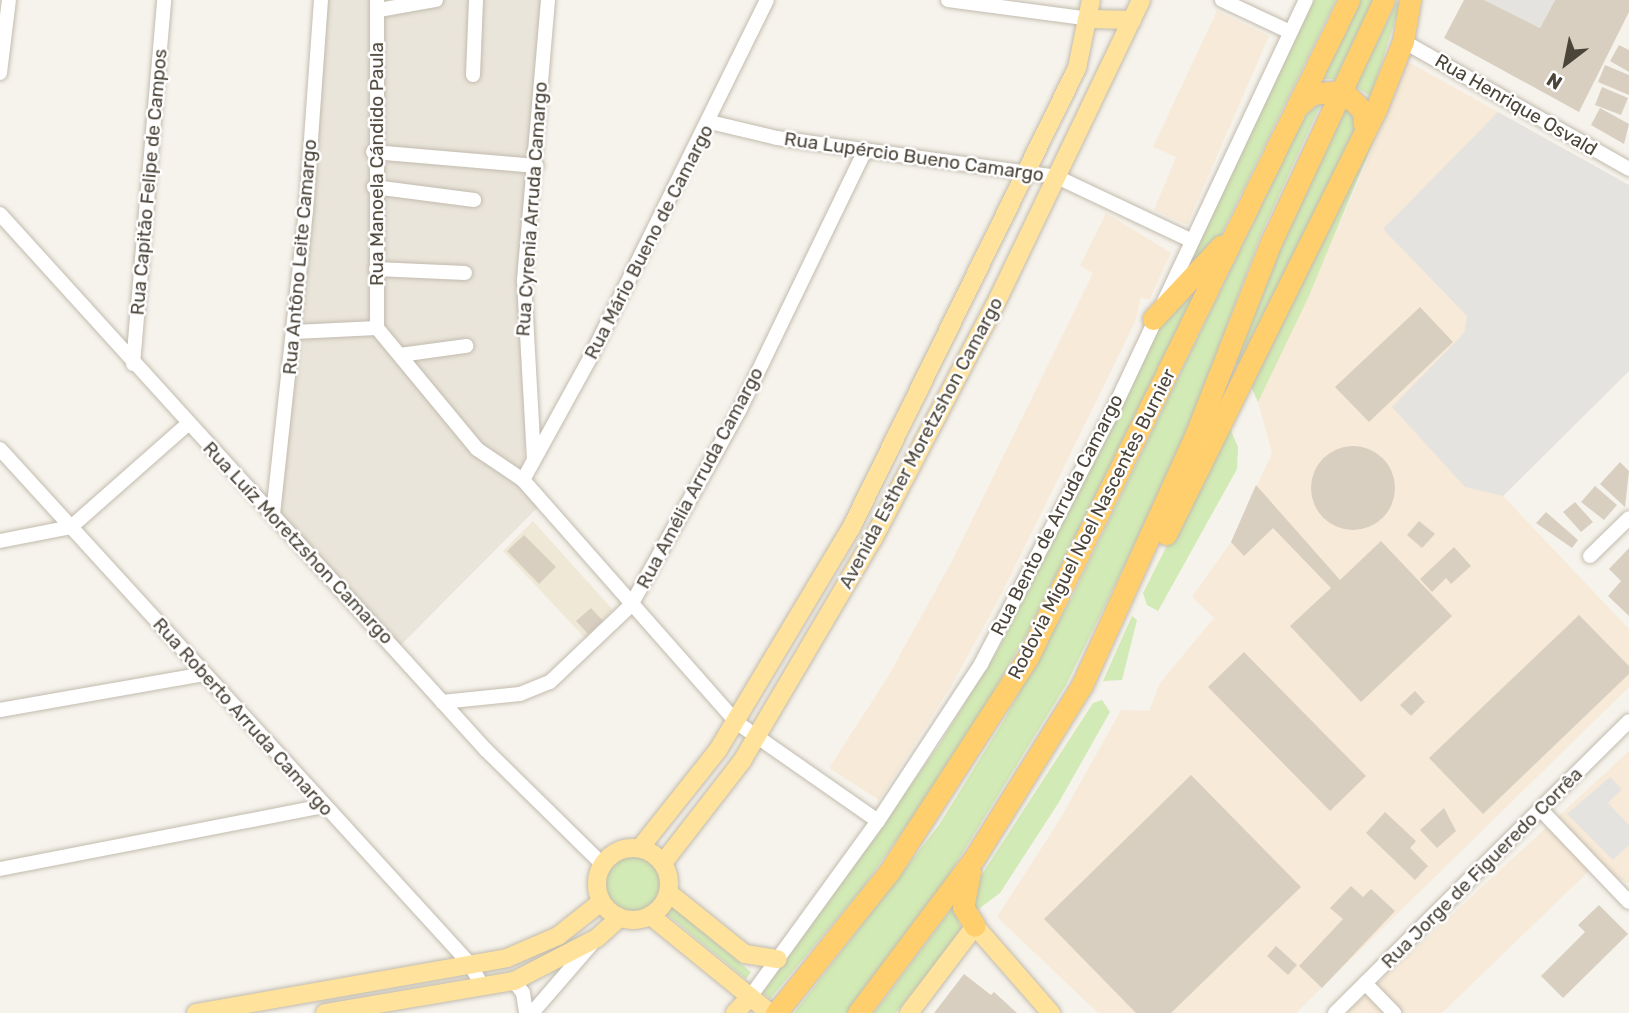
<!DOCTYPE html>
<meta charset="utf-8">
<style>
body{margin:0}
#map{position:relative;width:1629px;height:1013px;overflow:hidden;background:#f6f3ec;font-family:Rubik,sans-serif}
div>[style]{position:absolute}
.residential>*{inset:0;background:#eae5da}
.commercial>*{inset:0;background:#f7ead8}
.education>*{inset:0;background:#efe8d6}
.green>*{inset:0;background:#d2eab5}
.round{border-radius:50%}
.parking>*{inset:0;background:#e5e3e0}
.building>*{inset:0;background:#d8cfc1}
.roads{filter:drop-shadow(0 0 2px #c2bbae) drop-shadow(0 0 2px #c2bbae)}
.minor>*{height:14px;margin:-7px;padding:0 7px;transform-origin:7px;border-radius:7px;background:#fff}
.major>*{height:18px;margin:-9px;padding:0 9px;transform-origin:9px;border-radius:9px;background:#ffe39c}
.major>.ring{margin:-9px;padding:0;box-sizing:content-box;background:none;border:18px solid #ffe39c;border-radius:50%}
.highway>*{height:21px;margin:-10.5px;padding:0 10.5px;transform-origin:10.5px;border-radius:10.5px;background:#ffcf6e}
span{translate:-50% -50%;white-space:nowrap;text-align:center;line-height:1.15;-webkit-text-stroke:5px #fff;paint-order:stroke}
.street-label{font-size:19px;color:#4b4439}
.north{position:absolute;left:1531px;top:28px;width:70px;height:70px;-webkit-text-stroke:5px #fff;paint-order:stroke;rotate:212deg;font-size:19px;font-weight:700;line-height:28px;text-align:center;color:#4b4439}
.north::after{content:'';display:block;margin:auto;width:24px;height:32px;background:#4b4439;clip-path:polygon(50% 0,100% 100%,50% 72%,0 100%)}
</style>
<div id="map">
<div class="residential">
<div style="clip-path:polygon(314px 0,544px 0,523px 487px,539px 506px,400px 646px,271px 510px,315px 108px)"></div>
</div>
<div class="commercial">
<div style="clip-path:polygon(1217px 11px,1269px 36px,1187px 225px,1154px 210px,1176px 157px,1153px 147px)"></div>
<div style="clip-path:polygon(1407px 61px,1629px 185px,1629px 371px,1503px 496px,1629px 629px,1629px 687px,1296px 1013px,1098px 1013px,997px 917px,1059px 821px,1121px 710px,1149px 711px,1160px 683px,1214px 618px,1192px 597px,1231px 542px,1272px 453px,1258px 402px,1360px 179px)"></div>
<div style="clip-path:polygon(1106px 213px,1171px 253px,1149px 300px,1141px 297px,1135px 322px,1001px 595px,950px 688px,879px 800px,829px 768px,886px 680px,952px 561px,1093px 273px,1080px 266px)"></div>
<div style="clip-path:polygon(1629px 751px,1629px 883px,1591px 869px,1442px 1013px,1346px 1013px)"></div>
</div>
<div class="education">
<div style="clip-path:polygon(533px 521px,613px 610px,586px 639px,503px 551px)"></div>
</div>
<div class="green">
<div style="clip-path:polygon(1314px 0,1336px 0,1221px 235px,1179px 285px)"></div>
<div style="clip-path:polygon(1360px 0,1375px 0,1335px 79px,1322px 79px)"></div>
<div style="clip-path:polygon(1397px 2px,1400px 5px,1371px 97px,1355px 86px)"></div>
<div style="clip-path:polygon(1407px 61px,1308px 298px,1258px 402px,1250px 385px,1398px 64px)"></div>
<div style="clip-path:polygon(1321px 104px,1260px 237px,1180px 452px,1066px 685px,944px 883px,847px 1013px,794px 1013px,939px 825px,1004px 720px,1072px 597px,1298px 130px,1309px 111px)"></div>
<div style="clip-path:polygon(1345px 107px,1355px 116px,1355px 129px,1241px 366px,1235px 363px,1275px 256px)"></div>
<div style="clip-path:polygon(1201px 281px,1028px 632px,959px 752px,861px 890px,770px 999px,763px 992px,939px 745px,999px 648px,1158px 326px)"></div>
<div style="clip-path:polygon(1228px 424px,1238px 447px,1237px 469px,1158px 611px,1147px 605px,1143px 593px)"></div>
<div style="clip-path:polygon(1132px 616px,1137px 620px,1122px 680px,1103px 681px)"></div>
<div style="clip-path:polygon(1102px 700px,1110px 712px,1059px 802px,1000px 893px,976px 911px,969px 903px,973px 888px,1093px 703px)"></div>
<div class="round" style="left:604px;top:856px;width:58px;height:58px"></div>
<div style="clip-path:polygon(669px 904px,751px 972px,746px 979px,663px 911px)"></div>
<div style="clip-path:polygon(953px 907px,962px 931px,896px 1013px,874px 1013px)"></div>
</div>
<div class="parking">
<div style="clip-path:polygon(1484px 0,1555px 0,1540px 28px)"></div>
<div style="clip-path:polygon(1498px 112px,1629px 185px,1629px 371px,1503px 496px,1465px 487px,1392px 407px,1464px 333px,1467px 316px,1383px 229px)"></div>
<div style="clip-path:polygon(1610px 777px,1622px 789px,1608px 803px,1629px 825px,1629px 845px,1613px 860px,1567px 814px)"></div>
</div>
<div class="building">
<div style="clip-path:polygon(1464px 0,1484px 0,1540px 28px,1555px 0,1629px 0,1629px 12px,1579px 112px,1444px 38px)"></div>
<div style="clip-path:polygon(1619px 45px,1629px 50px,1629px 72px,1610px 61px)"></div>
<div style="clip-path:polygon(1605px 65px,1629px 75px,1629px 95px,1598px 82px)"></div>
<div style="clip-path:polygon(1602px 87px,1628px 98px,1621px 115px,1595px 105px)"></div>
<div style="clip-path:polygon(1600px 108px,1629px 124px,1624px 144px,1591px 125px)"></div>
<div style="clip-path:polygon(1420px 307px,1453px 342px,1369px 422px,1335px 387px)"></div>
<div class="round" style="left:1311px;top:446px;width:84px;height:84px"></div>
<div style="clip-path:polygon(1620px 462px,1629px 471px,1625px 507px,1600px 484px)"></div>
<div style="clip-path:polygon(1256px 485px,1340px 580px,1381px 541px,1452px 616px,1361px 702px,1290px 626px,1331px 588px,1273px 528px,1244px 556px,1231px 542px)"></div>
<div style="clip-path:polygon(1595px 486px,1617px 505px,1604px 520px,1581px 502px)"></div>
<div style="clip-path:polygon(1575px 502px,1593px 522px,1581px 532px,1563px 512px)"></div>
<div style="clip-path:polygon(1546px 512px,1578px 540px,1572px 548px,1536px 523px)"></div>
<div style="clip-path:polygon(1419px 521px,1435px 534px,1422px 548px,1407px 535px)"></div>
<div style="clip-path:polygon(524px 535px,556px 567px,539px 584px,507px 551px)"></div>
<div style="clip-path:polygon(1454px 547px,1471px 566px,1451px 584px,1446px 578px,1432px 592px,1420px 579px)"></div>
<div style="clip-path:polygon(1629px 548px,1629px 616px,1608px 596px,1621px 581px,1609px 569px)"></div>
<div style="clip-path:polygon(591px 608px,603px 621px,588px 634px,576px 621px)"></div>
<div style="clip-path:polygon(1579px 615px,1629px 666px,1629px 674px,1483px 814px,1429px 758px)"></div>
<div style="clip-path:polygon(1244px 652px,1366px 776px,1330px 811px,1208px 687px)"></div>
<div style="clip-path:polygon(1415px 691px,1425px 702px,1411px 716px,1400px 705px)"></div>
<div style="clip-path:polygon(1191px 775px,1301px 887px,1171px 1013px,1136px 1013px,1044px 919px)"></div>
<div style="clip-path:polygon(1444px 808px,1456px 831px,1437px 848px,1420px 830px)"></div>
<div style="clip-path:polygon(1385px 812px,1416px 841px,1410px 848px,1428px 866px,1415px 880px,1366px 833px)"></div>
<div style="clip-path:polygon(1351px 886px,1363px 897px,1371px 889px,1395px 911px,1322px 988px,1299px 966px,1343px 919px,1330px 908px)"></div>
<div style="clip-path:polygon(1599px 905px,1628px 934px,1563px 998px,1541px 976px,1585px 932px,1578px 925px)"></div>
<div style="clip-path:polygon(1276px 946px,1297px 965px,1288px 975px,1267px 956px)"></div>
<div style="clip-path:polygon(964px 974px,991px 995px,994px 992px,1017px 1013px,934px 1013px)"></div>
</div>
<div class="roads">
<div class="minor">
<div style="left:948px;top:0;width:143px;rotate:7.6deg"></div>
<div style="left:1222px;top:0;width:75px;rotate:25.2deg"></div>
<div style="left:379px;top:10px;width:58px;rotate:-10deg"></div>
<div style="left:1403px;top:41px;width:260px;rotate:29.5deg"></div>
<div style="left:0;top:73px;width:74px;rotate:-83deg"></div>
<div style="left:473px;top:75px;width:75px;rotate:-87.7deg"></div>
<div style="left:710px;top:122px;width:69px;rotate:13.4deg"></div>
<div style="left:777px;top:138px;width:283px;rotate:7.9deg"></div>
<div style="left:1057px;top:177px;width:147px;rotate:25.3deg"></div>
<div style="left:373px;top:152px;width:164px;rotate:4.9deg"></div>
<div style="left:374px;top:187px;width:101px;rotate:7.4deg"></div>
<div style="left:0;top:214px;width:724px;rotate:47.8deg"></div>
<div style="left:486px;top:750px;width:164px;rotate:44.5deg"></div>
<div style="left:376px;top:269px;width:89px;rotate:2.6deg"></div>
<div style="left:377px;top:328px;width:157px;rotate:50.4deg"></div>
<div style="left:477px;top:449px;width:55px;rotate:34deg"></div>
<div style="left:523px;top:480px;width:322px;rotate:48.6deg"></div>
<div style="left:736px;top:722px;width:173px;rotate:34.9deg"></div>
<div style="left:377px;top:328px;width:328px;rotate:-90deg"></div>
<div style="left:294px;top:332px;width:83px;rotate:-2.8deg"></div>
<div style="left:400px;top:355px;width:67px;rotate:-7.8deg"></div>
<div style="left:133px;top:364px;width:365px;rotate:-85.1deg"></div>
<div style="left:0;top:449px;width:697px;rotate:47.62deg"></div>
<div style="left:470px;top:964px;width:25px;rotate:61deg"></div>
<div style="left:534px;top:459px;width:179px;rotate:-93.2deg"></div>
<div style="left:524px;top:280px;width:281px;rotate:-85.1deg"></div>
<div style="left:523px;top:480px;width:139px;rotate:-61.2deg"></div>
<div style="left:590px;top:358px;width:399px;rotate:-63.7deg"></div>
<div style="left:273px;top:514px;width:307px;rotate:-83.8deg"></div>
<div style="left:306px;top:209px;width:210px;rotate:-85.9deg"></div>
<div style="left:0;top:541px;width:72px;rotate:-11.2deg"></div>
<div style="left:71px;top:527px;width:156px;rotate:-41.4deg"></div>
<div style="left:1590px;top:556px;width:54px;rotate:-44.3deg"></div>
<div style="left:442px;top:702px;width:78px;rotate:-5.9deg"></div>
<div style="left:520px;top:694px;width:32px;rotate:-22deg"></div>
<div style="left:550px;top:682px;width:112px;rotate:-43.5deg"></div>
<div style="left:631px;top:605px;width:224px;rotate:-60.9deg"></div>
<div style="left:740px;top:409px;width:288px;rotate:-64.2deg"></div>
<div style="left:0;top:710px;width:207px;rotate:-10deg"></div>
<div style="left:1541px;top:810px;width:127px;rotate:46.3deg"></div>
<div style="left:0;top:869px;width:329px;rotate:-11deg"></div>
<div style="left:514px;top:981px;width:15px;rotate:53deg"></div>
<div style="left:523px;top:993px;width:20px;rotate:81deg"></div>
<div style="left:1365px;top:983px;width:42px;rotate:46deg"></div>
<div style="left:750px;top:997px;width:218px;rotate:-54deg"></div>
<div style="left:878px;top:821px;width:188px;rotate:-56.7deg"></div>
<div style="left:981px;top:664px;width:284px;rotate:-62.5deg"></div>
<div style="left:1112px;top:412px;width:455px;rotate:-64.8deg"></div>
<div style="left:532px;top:1013px;width:96px;rotate:-49.2deg"></div>
<div style="left:1335px;top:1013px;width:414px;rotate:-44.8deg"></div>
</div>
<div class="major">
<div style="left:1090px;top:19px;width:42px;rotate:1.4deg"></div>
<div class="ring" style="left:597px;top:848px;width:54px;height:54px"></div>
<div style="left:640px;top:848px;width:125px;rotate:-51.5deg"></div>
<div style="left:718px;top:750px;width:259px;rotate:-59.1deg"></div>
<div style="left:851px;top:528px;width:513px;rotate:-63.83deg"></div>
<div style="left:1077px;top:68px;width:69px;rotate:-78.4deg"></div>
<div style="left:663px;top:863px;width:129px;rotate:-52.2deg"></div>
<div style="left:742px;top:761px;width:258px;rotate:-59.5deg"></div>
<div style="left:873px;top:539px;width:264px;rotate:-62.5deg"></div>
<div style="left:995px;top:305px;width:338px;rotate:-64.4deg"></div>
<div style="left:669px;top:893px;width:97px;rotate:38.8deg"></div>
<div style="left:745px;top:954px;width:33px;rotate:9deg"></div>
<div style="left:651px;top:916px;width:154px;rotate:39.2deg"></div>
<div style="left:196px;top:1013px;width:316px;rotate:-10deg"></div>
<div style="left:507px;top:958px;width:56px;rotate:-23.3deg"></div>
<div style="left:558px;top:936px;width:55px;rotate:-38.3deg"></div>
<div style="left:325px;top:1013px;width:192px;rotate:-9.6deg"></div>
<div style="left:514px;top:981px;width:93px;rotate:-27.4deg"></div>
<div style="left:597px;top:938px;width:30px;rotate:-42deg"></div>
<div style="left:735px;top:1013px;width:22px;rotate:-47deg"></div>
<div style="left:909px;top:1013px;width:109px;rotate:-52.8deg"></div>
<div style="left:975px;top:926px;width:116px;rotate:48.9deg"></div>
</div>
<div class="highway">
<div style="left:1298px;top:106px;width:18px;rotate:-41deg"></div>
<div style="left:1312px;top:94px;width:31px;rotate:-6deg"></div>
<div style="left:1343px;top:91px;width:28px;rotate:45deg"></div>
<div style="left:1363px;top:111px;width:13px;rotate:86deg"></div>
<div style="left:1153px;top:319px;width:100px;rotate:-47deg"></div>
<div style="left:1166px;top:534px;width:474px;rotate:-63.7deg"></div>
<div style="left:1376px;top:109px;width:73px;rotate:-68.3deg"></div>
<div style="left:1403px;top:41px;width:42px;rotate:-80.3deg"></div>
<div style="left:970px;top:872px;width:36px;rotate:101deg"></div>
<div style="left:963px;top:907px;width:22px;rotate:58deg"></div>
<div style="left:776px;top:1013px;width:181px;rotate:-51.3deg"></div>
<div style="left:889px;top:872px;width:256px;rotate:-57.1deg"></div>
<div style="left:1028px;top:657px;width:731px;rotate:-63.96deg"></div>
<div style="left:858px;top:1013px;width:195px;rotate:-53.1deg"></div>
<div style="left:975px;top:857px;width:203px;rotate:-58.1deg"></div>
<div style="left:1082px;top:685px;width:273px;rotate:-65.6deg"></div>
<div style="left:1195px;top:436px;width:211px;rotate:-68.6deg"></div>
<div style="left:1272px;top:240px;width:265px;rotate:-65deg"></div>
</div>
</div>
<div class="street-label">
<span style="left:1516px;top:105px;rotate:30deg">Rua Henrique Osvald</span>
<span style="left:914px;top:157px;rotate:8deg">Rua Lupércio Bueno Camargo</span>
<span style="left:377px;top:164px;rotate:-90deg">Rua Manoela Cándido Paula</span>
<span style="left:149px;top:182px;rotate:-85deg">Rua Capitão Felipe de Campos</span>
<span style="left:532px;top:209px;rotate:-86deg">Rua Cyrenia Arruda Camargo</span>
<span style="left:649px;top:242px;rotate:-63deg">Rua Mário Bueno de Camargo</span>
<span style="left:300px;top:257px;rotate:-85deg">Rua Antôno Leite Camargo</span>
<span style="left:921px;top:443px;rotate:-62deg">Avenida Esther Moretzshon Camargo</span>
<span style="left:700px;top:478px;rotate:-62deg">Rua Amélia Arruda Camargo</span>
<span style="left:1057px;top:515px;rotate:-63deg">Rua Bento de Arruda Camargo</span>
<span style="left:1092px;top:524px;rotate:-63deg">Rodovia Miguel Noel Nascentes Burnier</span>
<span style="left:298px;top:543px;rotate:47deg">Rua Luíz Moretzshon Camargo</span>
<span style="left:243px;top:717px;rotate:48deg">Rua Roberto Arruda Camargo</span>
<span style="left:1482px;top:868px;rotate:-45deg">Rua Jorge de Figueredo Corrêa</span>
</div>
<div class="north">N</div>
</div>
